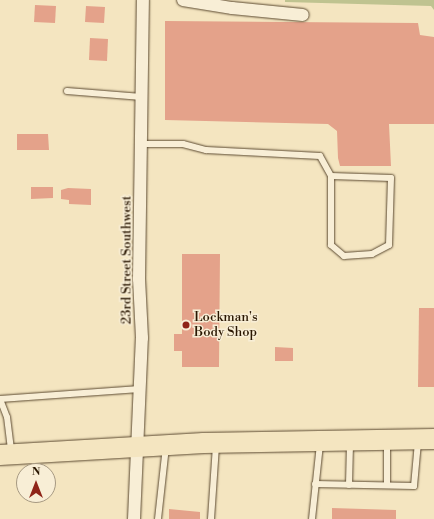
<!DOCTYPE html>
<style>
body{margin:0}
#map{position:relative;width:434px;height:519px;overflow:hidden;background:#f4e5c0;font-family:"Libre Bodoni",serif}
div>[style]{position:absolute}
.green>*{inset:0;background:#bfc390}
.building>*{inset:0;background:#e4a28a}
.roads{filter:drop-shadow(0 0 1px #5c4a31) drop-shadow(0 0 1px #5c4a31)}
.service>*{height:6px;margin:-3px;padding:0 3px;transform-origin:3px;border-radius:3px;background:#f8eed6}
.minor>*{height:12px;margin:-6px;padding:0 6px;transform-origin:6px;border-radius:6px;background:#f8eed6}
.primary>*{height:20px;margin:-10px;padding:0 10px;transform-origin:10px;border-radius:10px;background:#f4e5c0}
.dots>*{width:11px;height:11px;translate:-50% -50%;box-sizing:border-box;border:2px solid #f8eed6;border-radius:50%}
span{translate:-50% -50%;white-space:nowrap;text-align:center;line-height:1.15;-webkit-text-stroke:3px #f8eed6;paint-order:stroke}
.street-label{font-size:13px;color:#291601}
.poi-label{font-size:13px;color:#291601}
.left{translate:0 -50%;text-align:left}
.north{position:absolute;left:16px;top:463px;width:40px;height:40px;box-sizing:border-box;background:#f8eed6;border:1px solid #a59881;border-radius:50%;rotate:0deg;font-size:11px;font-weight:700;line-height:16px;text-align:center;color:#291601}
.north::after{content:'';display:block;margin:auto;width:14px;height:18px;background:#8f2418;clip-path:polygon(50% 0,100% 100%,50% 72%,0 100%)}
</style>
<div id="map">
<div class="green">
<div style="clip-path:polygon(285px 0,434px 0,434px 10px,431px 6px,285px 2px)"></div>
</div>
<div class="building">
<div style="clip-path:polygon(35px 5px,56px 6px,55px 23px,34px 22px)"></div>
<div style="clip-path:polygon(86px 6px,105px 7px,104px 23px,85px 22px)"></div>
<div style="clip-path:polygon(165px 21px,418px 23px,420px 35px,434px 37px,434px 124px,389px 124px,391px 166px,340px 166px,338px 158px,337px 131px,328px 124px,165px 120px)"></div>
<div style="clip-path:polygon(90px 38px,108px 39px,107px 61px,89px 60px)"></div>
<div style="clip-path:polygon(17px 134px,48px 134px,49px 150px,17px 150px)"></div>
<div style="clip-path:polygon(31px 187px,53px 187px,53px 198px,31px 199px)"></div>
<div style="clip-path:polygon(68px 188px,91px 189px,91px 205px,69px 204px,69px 200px,61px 199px,61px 190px)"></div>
<div style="clip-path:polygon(182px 254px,220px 254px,219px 367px,182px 367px,182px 351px,174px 351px,174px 334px,182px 334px)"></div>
<div style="clip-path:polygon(419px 308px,434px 308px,434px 387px,418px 387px)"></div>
<div style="clip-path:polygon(275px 347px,293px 348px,293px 361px,275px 361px)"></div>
<div style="clip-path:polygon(332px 508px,396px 510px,396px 519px,332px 519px)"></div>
<div style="clip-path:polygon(169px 509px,200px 512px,200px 519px,169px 519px)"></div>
</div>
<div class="roads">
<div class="service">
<div style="left:67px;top:91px;width:75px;rotate:4.6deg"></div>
<div style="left:141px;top:144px;width:42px"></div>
<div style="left:183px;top:144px;width:24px;rotate:15deg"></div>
<div style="left:206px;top:150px;width:114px;rotate:3deg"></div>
<div style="left:320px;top:156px;width:23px;rotate:61deg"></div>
<div style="left:331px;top:176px;width:60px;rotate:1.9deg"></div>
<div style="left:391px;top:178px;width:67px;rotate:91.7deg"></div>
<div style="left:389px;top:245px;width:19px;rotate:152deg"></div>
<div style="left:372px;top:254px;width:28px;rotate:176deg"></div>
<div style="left:344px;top:256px;width:17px;rotate:-140deg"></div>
<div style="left:331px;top:245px;width:69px;rotate:-90deg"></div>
<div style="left:0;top:399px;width:140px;rotate:-4.1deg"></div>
<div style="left:0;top:399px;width:19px;rotate:69deg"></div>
<div style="left:7px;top:417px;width:35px;rotate:83deg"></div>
<div style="left:387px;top:443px;width:42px;rotate:90deg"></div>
<div style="left:315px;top:484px;width:99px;rotate:1.2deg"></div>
<div style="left:414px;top:486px;width:44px;rotate:-84.8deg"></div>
<div style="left:349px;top:485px;width:42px;rotate:-88.6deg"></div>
<div style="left:158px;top:519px;width:72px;rotate:-83.7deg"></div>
<div style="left:211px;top:519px;width:74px;rotate:-86.1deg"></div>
<div style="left:312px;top:519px;width:75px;rotate:-83.9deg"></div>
</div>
<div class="minor">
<div style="left:183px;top:0;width:50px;rotate:9.3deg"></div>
<div style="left:232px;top:8px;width:71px;rotate:5.6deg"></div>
<div style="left:134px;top:519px;width:181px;rotate:-87.5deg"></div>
<div style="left:142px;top:338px;width:59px;rotate:-92.9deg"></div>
<div style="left:139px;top:279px;width:279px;rotate:-89.2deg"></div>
</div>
<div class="primary">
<div style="left:0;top:455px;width:204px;rotate:-3.4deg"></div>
<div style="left:204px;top:443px;width:230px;rotate:-1deg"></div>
</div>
</div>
<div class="dots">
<div style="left:186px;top:325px;background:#8f2418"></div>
</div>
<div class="street-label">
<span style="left:127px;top:260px;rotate:-90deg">23rd Street Southwest</span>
</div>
<div class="poi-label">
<span class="left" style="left:194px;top:325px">Lockman's<br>Body Shop</span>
</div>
<div class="north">N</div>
</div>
